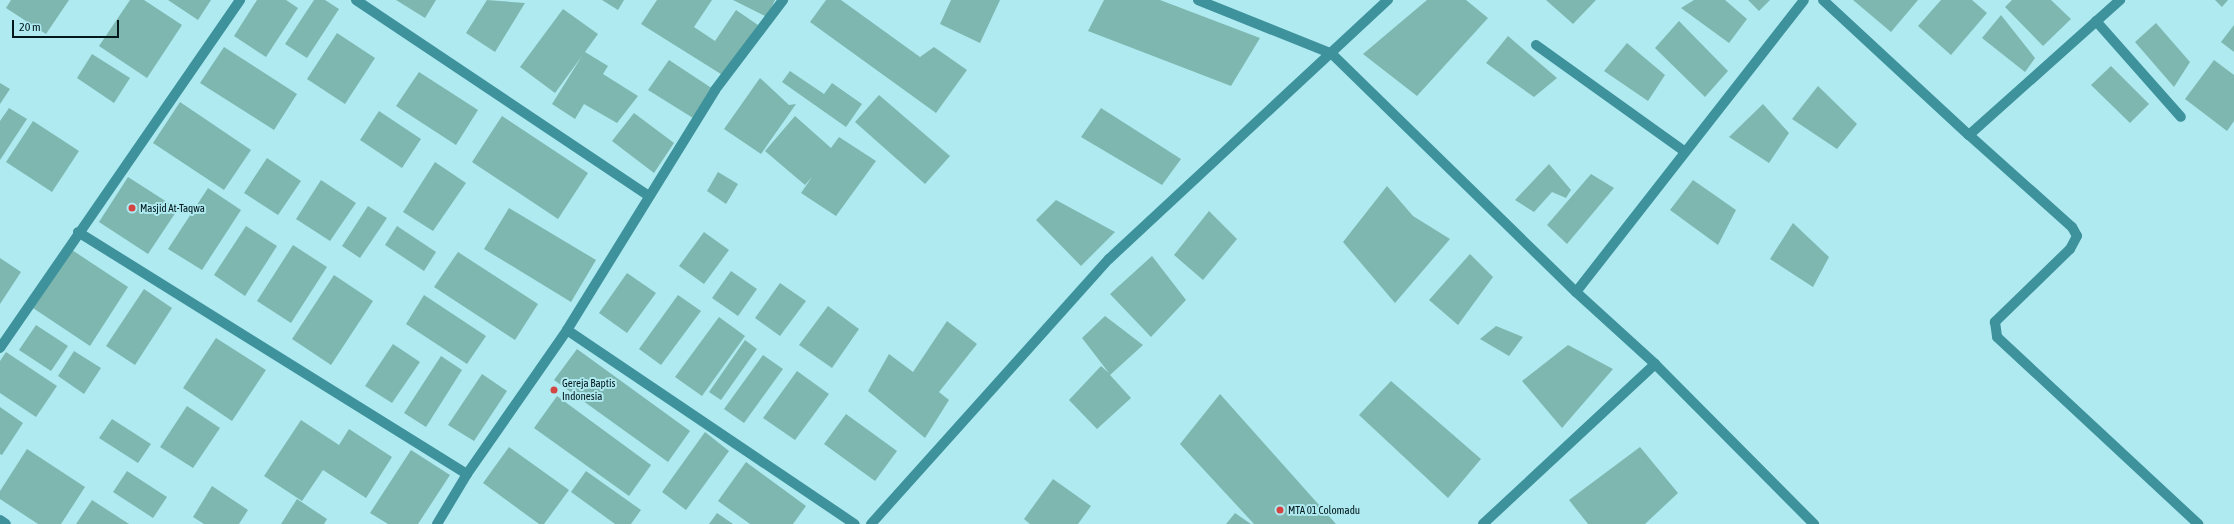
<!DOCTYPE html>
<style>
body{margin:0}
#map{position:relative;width:2234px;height:524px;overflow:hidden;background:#afeaf1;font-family:"Asap Condensed",sans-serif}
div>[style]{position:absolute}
.building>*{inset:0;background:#7eb7b0}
.street>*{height:10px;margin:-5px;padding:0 5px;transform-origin:5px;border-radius:5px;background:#3e929c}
.dots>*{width:11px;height:11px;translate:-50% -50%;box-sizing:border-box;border:2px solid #afeaf1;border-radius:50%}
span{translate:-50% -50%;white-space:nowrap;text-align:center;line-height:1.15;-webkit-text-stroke:4px #afeaf1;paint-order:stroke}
.poi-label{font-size:11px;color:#02181b}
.left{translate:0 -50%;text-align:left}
.scale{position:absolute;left:12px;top:20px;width:107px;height:18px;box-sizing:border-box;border:2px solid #02181b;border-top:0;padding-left:5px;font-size:12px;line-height:14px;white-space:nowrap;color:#02181b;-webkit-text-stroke:3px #afeaf1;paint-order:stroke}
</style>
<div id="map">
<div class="building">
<div style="clip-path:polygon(11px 0,69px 0,46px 34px,6px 8px)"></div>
<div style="clip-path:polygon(130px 0,144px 0,182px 25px,147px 78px,99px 46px)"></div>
<div style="clip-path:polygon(168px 0,211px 0,198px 20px)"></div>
<div style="clip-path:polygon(257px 0,286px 0,298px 8px,266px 57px,234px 36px)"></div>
<div style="clip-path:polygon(314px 0,325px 0,339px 9px,307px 58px,285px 44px)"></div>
<div style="clip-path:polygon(396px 0,436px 0,425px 18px)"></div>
<div style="clip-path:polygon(487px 0,525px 3px,495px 52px,466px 33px)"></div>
<div style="clip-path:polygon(602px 0,624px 0,618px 10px)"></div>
<div style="clip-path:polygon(657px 0,712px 0,694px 27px,715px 41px,736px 10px,758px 25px,724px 76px,641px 24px)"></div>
<div style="clip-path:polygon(733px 0,775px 0,767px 17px)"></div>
<div style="clip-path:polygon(826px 0,841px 0,920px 57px,934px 47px,967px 70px,936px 113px,810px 22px)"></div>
<div style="clip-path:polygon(951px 0,1000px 0,980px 43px,940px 24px)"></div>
<div style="clip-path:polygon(1104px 0,1160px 0,1260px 38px,1231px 86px,1088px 31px)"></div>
<div style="clip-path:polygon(1427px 0,1466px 0,1488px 18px,1417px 96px,1363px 54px)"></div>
<div style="clip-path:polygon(1546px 0,1596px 0,1573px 24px)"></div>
<div style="clip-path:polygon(1694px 0,1725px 0,1747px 19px,1729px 43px,1681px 8px)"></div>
<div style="clip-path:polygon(1748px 0,1770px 0,1759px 11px)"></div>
<div style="clip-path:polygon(1853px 0,1918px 0,1891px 32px)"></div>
<div style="clip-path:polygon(1941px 0,1972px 0,1987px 13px,1951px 55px,1918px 26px)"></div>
<div style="clip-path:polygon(2012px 0,2051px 0,2071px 19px,2043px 46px,2005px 7px)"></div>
<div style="clip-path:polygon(2215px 0,2228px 0,2222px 7px)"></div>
<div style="clip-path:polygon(563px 9px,598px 34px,585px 52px,608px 66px,603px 74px,638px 96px,617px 123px,584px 104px,575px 119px,552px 104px,582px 56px,555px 93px,520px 67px)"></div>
<div style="clip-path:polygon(2001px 15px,2035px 58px,2025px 72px,1982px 38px)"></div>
<div style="clip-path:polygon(1679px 21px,1728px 71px,1705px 97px,1655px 48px)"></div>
<div style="clip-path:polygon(2156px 23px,2190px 62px,2174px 87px,2135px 42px)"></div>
<div style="clip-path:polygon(2234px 25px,2234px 52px,2221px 42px)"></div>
<div style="clip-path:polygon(337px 33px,375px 58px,345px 104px,307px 79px)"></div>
<div style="clip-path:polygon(1508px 36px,1557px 78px,1534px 97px,1486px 63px)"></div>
<div style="clip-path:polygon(1627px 43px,1665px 75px,1648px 101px,1604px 71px)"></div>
<div style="clip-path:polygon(224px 47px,297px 94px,274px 130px,200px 83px)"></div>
<div style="clip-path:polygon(92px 54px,130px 78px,114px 103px,77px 78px)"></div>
<div style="clip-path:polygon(669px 60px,713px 89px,693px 118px,648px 90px)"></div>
<div style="clip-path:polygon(2214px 60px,2234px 75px,2234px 121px,2227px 131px,2185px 99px)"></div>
<div style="clip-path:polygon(2111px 66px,2149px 104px,2130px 123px,2091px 85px)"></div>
<div style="clip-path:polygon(790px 71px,824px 94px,832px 83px,862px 104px,846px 127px,782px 82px)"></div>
<div style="clip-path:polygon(419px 72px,478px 110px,456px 145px,396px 106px)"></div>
<div style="clip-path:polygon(760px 78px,789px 105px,796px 104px,761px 154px,724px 129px)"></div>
<div style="clip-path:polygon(0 83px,10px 89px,0 104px)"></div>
<div style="clip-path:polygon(1818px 86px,1857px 124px,1837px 149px,1792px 119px)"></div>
<div style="clip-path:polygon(879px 95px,950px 156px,925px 184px,855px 122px)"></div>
<div style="clip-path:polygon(180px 102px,251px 150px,224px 190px,153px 143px)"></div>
<div style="clip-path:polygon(1763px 104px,1789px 133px,1769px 163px,1729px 137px)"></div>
<div style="clip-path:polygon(9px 108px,27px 119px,0 160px,0 121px)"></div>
<div style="clip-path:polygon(1101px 108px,1181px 159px,1162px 185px,1081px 137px)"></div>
<div style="clip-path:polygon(379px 111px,421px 139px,402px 168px,360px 140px)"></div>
<div style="clip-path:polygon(634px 113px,674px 143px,654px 173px,612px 141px)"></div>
<div style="clip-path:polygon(502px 116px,588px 173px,558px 219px,472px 162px)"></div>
<div style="clip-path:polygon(795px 116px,831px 148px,839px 137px,876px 161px,836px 216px,801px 193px,812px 177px,805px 185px,765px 151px)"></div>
<div style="clip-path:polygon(33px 121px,79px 151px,52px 192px,6px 162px)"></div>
<div style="clip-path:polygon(267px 158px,301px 181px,278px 215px,244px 193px)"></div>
<div style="clip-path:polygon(435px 162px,466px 183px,433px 231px,403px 212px)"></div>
<div style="clip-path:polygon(1549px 164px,1571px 190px,1566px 198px,1552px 192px,1534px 212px,1515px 200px)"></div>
<div style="clip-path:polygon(718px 172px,738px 184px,726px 204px,707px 191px)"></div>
<div style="clip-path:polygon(1591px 174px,1614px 188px,1567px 244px,1547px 225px)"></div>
<div style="clip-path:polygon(128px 177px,178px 209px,148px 254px,99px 222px)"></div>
<div style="clip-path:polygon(321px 180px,356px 203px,330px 241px,296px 219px)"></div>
<div style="clip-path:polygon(1693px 180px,1736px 210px,1718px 245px,1670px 210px)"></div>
<div style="clip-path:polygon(1387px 186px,1413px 216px,1450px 239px,1395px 303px,1343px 242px)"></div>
<div style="clip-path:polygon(208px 188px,241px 210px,202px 270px,168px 249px)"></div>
<div style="clip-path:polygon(1056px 200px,1115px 232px,1081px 266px,1036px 220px)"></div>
<div style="clip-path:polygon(368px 206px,387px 218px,360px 258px,342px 246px)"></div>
<div style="clip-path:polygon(509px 208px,596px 260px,571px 302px,484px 249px)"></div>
<div style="clip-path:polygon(1209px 211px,1237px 239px,1203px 280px,1174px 255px)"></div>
<div style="clip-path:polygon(1793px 223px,1829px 257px,1813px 287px,1770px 259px)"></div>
<div style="clip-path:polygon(246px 226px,277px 246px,245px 296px,214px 275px)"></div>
<div style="clip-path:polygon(397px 226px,436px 252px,424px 271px,385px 245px)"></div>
<div style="clip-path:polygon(704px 232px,729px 250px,704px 284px,679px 266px)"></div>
<div style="clip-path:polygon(293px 245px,327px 267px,291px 323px,257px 301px)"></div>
<div style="clip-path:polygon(72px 250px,128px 287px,90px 346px,33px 308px)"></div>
<div style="clip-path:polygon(458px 252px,538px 304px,515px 340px,434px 287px)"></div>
<div style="clip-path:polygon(1470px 254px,1493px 277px,1458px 325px,1429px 300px)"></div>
<div style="clip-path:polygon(1152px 256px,1186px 300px,1151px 337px,1110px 294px)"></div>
<div style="clip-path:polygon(0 258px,21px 272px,0 304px)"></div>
<div style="clip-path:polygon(731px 271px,757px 289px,738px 316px,712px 298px)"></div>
<div style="clip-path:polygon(627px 273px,656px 293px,627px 333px,599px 313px)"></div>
<div style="clip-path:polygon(334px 275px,373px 301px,331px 365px,292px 339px)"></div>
<div style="clip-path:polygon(780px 283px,806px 301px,780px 336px,755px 318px)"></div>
<div style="clip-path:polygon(144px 289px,172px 308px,135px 365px,106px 346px)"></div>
<div style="clip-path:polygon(424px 295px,486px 336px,467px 364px,406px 324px)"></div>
<div style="clip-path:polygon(678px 295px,701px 311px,661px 365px,639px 349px)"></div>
<div style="clip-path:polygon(828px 306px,859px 329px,832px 368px,799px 345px)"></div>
<div style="clip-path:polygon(1105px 316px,1143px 345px,1110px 375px,1131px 398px,1097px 429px,1069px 400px,1101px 366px,1109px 373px,1082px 338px)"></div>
<div style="clip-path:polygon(719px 317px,745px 336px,702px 396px,675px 377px)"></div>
<div style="clip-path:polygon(947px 321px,977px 344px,939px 392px,949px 400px,925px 438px,868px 391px,889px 354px,913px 372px)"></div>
<div style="clip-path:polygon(36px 325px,68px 346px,51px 371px,19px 350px)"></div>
<div style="clip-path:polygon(1496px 326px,1523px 337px,1509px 356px,1480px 339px)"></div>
<div style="clip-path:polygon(216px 338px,266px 370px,232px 421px,183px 388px)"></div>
<div style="clip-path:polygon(745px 340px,757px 349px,721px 400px,709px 392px)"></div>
<div style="clip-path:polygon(393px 344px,420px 362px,392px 403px,365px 386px)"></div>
<div style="clip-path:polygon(1568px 345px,1613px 369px,1562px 428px,1522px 381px)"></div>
<div style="clip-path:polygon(577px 349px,690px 431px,668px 462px,554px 380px)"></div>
<div style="clip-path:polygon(74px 351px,101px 368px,84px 394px,58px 376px)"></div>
<div style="clip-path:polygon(6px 352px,57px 386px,36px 417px,0 393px,0 361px)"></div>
<div style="clip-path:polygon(763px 355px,783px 369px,744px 423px,724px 409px)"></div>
<div style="clip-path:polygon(441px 356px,462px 370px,426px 427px,404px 413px)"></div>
<div style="clip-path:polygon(797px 371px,829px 394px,795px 440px,763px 418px)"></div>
<div style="clip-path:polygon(482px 374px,507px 391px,474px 441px,448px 425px)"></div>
<div style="clip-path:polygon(1391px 381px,1481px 459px,1448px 498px,1359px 415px)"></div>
<div style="clip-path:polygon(1220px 394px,1336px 524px,1254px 524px,1180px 444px)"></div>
<div style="clip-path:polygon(557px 396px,651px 465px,629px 496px,534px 428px)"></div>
<div style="clip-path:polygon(187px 406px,220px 428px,193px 468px,160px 447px)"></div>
<div style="clip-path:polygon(0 407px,23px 423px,2px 455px,0 454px)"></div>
<div style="clip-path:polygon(846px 414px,897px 451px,875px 481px,824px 444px)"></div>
<div style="clip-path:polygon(112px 419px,151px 444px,138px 463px,99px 438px)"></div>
<div style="clip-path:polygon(301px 420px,339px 445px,349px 429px,392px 457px,366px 498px,323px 470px,302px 501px,264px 476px)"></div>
<div style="clip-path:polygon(705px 432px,729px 451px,686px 510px,662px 492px)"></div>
<div style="clip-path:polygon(509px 447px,569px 490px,544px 524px,539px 524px,483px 483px)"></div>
<div style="clip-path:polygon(1640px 447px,1678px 493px,1645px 524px,1588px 524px,1569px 500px)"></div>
<div style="clip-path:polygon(27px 449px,85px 487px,61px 524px,38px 524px,0 499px,0 491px)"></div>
<div style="clip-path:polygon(411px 450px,450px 475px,418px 524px,388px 524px,370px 513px)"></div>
<div style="clip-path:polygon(746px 462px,806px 506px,793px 524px,750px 524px,718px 501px)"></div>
<div style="clip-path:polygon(127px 471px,167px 497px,153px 518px,113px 492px)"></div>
<div style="clip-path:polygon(586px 471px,641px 510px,631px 524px,615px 524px,571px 492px)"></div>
<div style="clip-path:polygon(1053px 479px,1091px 506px,1078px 524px,1030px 524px,1024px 519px)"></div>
<div style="clip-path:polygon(212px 486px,248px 510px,239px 524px,204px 524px,193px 517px)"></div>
<div style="clip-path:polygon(297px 499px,327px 519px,324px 524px,281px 524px)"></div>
<div style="clip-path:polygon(92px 500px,129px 524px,76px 524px)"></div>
<div style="clip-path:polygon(717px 513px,733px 524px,709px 524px)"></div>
<div style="clip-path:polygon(1235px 513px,1251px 524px,1226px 524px)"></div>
</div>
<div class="street">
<div style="left:356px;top:0;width:350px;rotate:33.8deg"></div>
<div style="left:1198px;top:0;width:144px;rotate:21.9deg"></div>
<div style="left:1332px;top:54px;width:341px;rotate:44.3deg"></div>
<div style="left:1576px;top:292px;width:107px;rotate:42.3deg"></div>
<div style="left:1655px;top:364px;width:226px;rotate:45.2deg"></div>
<div style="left:1823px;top:0;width:199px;rotate:42.8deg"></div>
<div style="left:1969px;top:135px;width:203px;rotate:-41.8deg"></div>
<div style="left:2096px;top:21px;width:128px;rotate:48.5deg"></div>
<div style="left:1536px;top:45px;width:182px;rotate:35.6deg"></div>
<div style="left:1969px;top:135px;width:138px;rotate:41.8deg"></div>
<div style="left:2072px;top:227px;width:10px;rotate:61deg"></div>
<div style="left:2077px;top:236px;width:15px;rotate:118deg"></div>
<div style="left:2070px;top:249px;width:105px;rotate:135.8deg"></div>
<div style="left:1995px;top:322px;width:15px;rotate:82deg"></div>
<div style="left:1997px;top:337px;width:275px;rotate:42.9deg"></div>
<div style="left:78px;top:232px;width:458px;rotate:31.9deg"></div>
<div style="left:1576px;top:292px;width:370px;rotate:-52deg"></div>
<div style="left:567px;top:330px;width:347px;rotate:34deg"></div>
<div style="left:0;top:348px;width:423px;rotate:-55.4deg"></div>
<div style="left:0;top:520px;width:7px;rotate:34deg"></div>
<div style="left:437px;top:524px;width:58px;rotate:-59deg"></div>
<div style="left:467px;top:474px;width:175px;rotate:-55.2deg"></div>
<div style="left:567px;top:330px;width:282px;rotate:-58.3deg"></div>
<div style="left:715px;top:90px;width:113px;rotate:-52.9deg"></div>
<div style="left:871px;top:524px;width:356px;rotate:-48.1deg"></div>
<div style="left:1109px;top:259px;width:381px;rotate:-42.9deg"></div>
<div style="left:1483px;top:524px;width:235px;rotate:-42.9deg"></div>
</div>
<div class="dots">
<div style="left:132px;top:208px;background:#d34442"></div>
<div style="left:554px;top:390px;background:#d34442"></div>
<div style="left:1280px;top:510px;background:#d34442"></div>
</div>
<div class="poi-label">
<span class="left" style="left:140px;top:208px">Masjid At-Taqwa</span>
<span class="left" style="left:562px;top:390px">Gereja Baptis<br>Indonesia</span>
<span class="left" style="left:1288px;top:510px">MTA 01 Colomadu</span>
</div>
<div class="scale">20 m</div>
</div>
